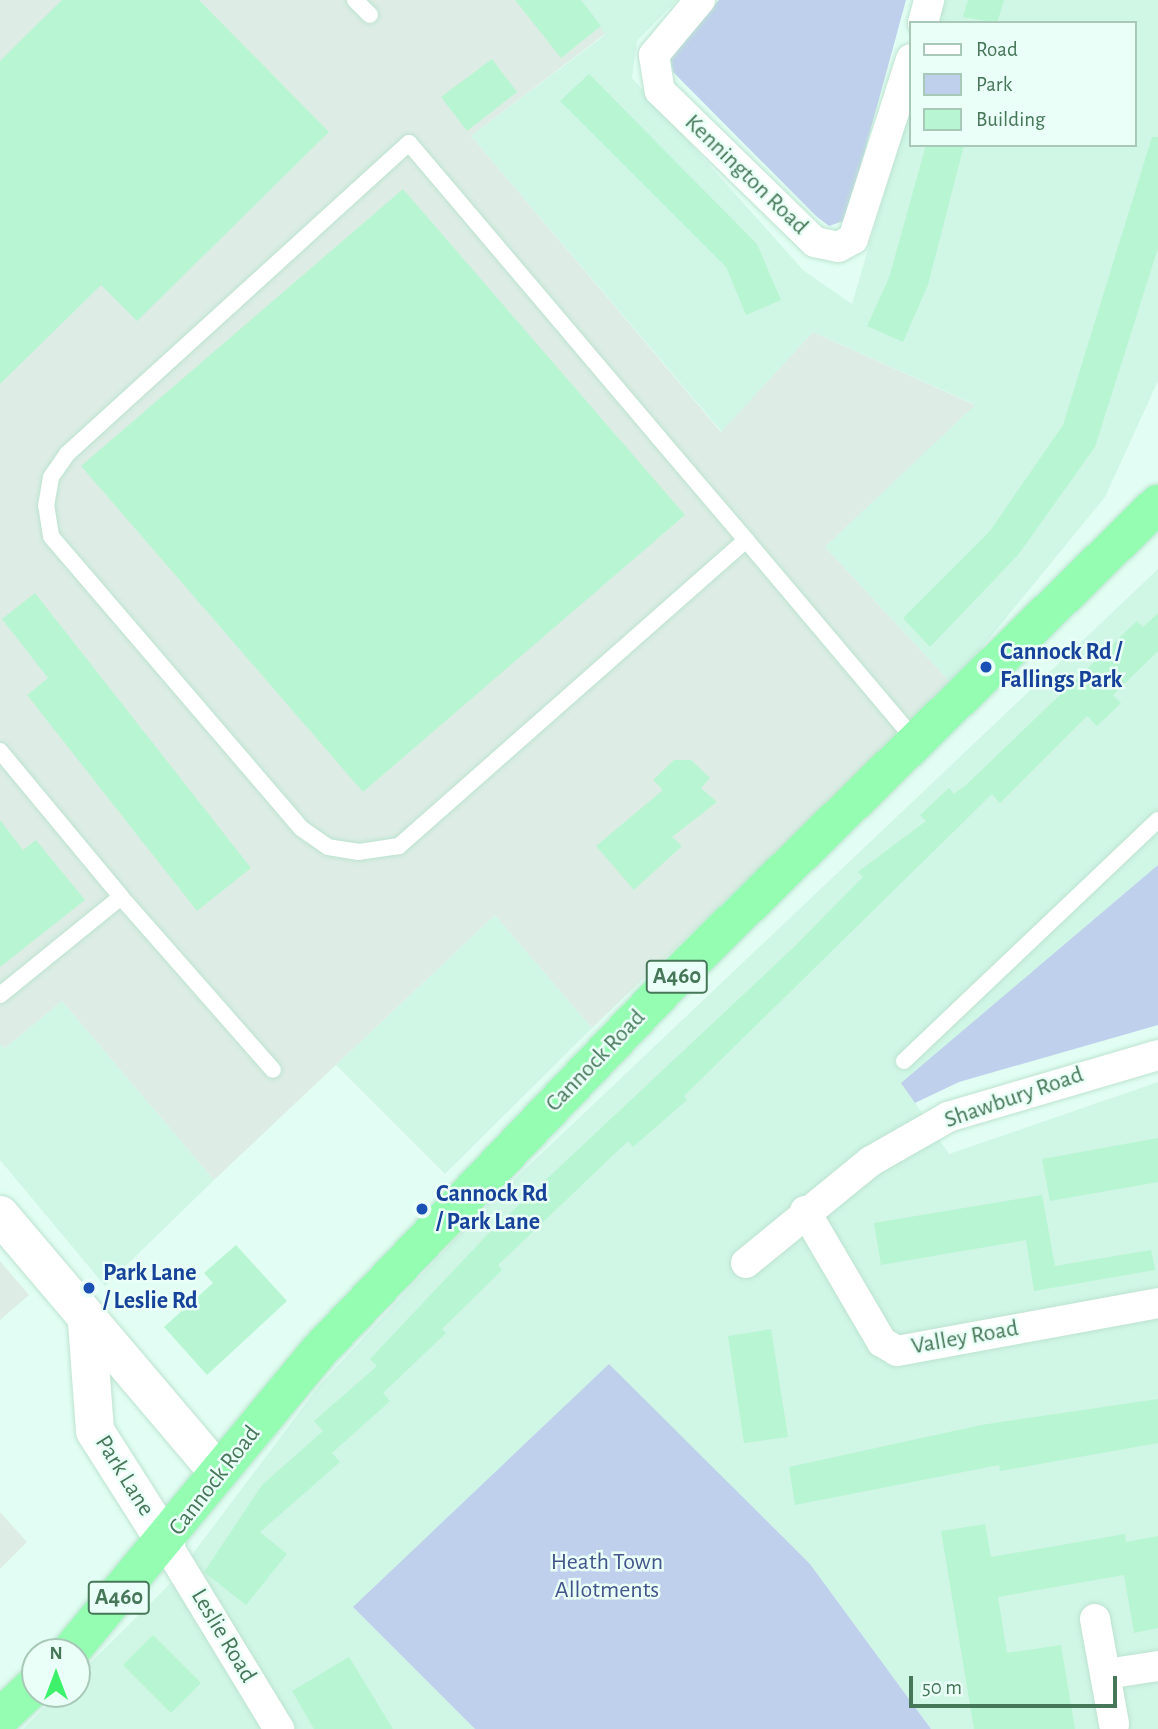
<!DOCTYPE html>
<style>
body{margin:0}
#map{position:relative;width:1158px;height:1729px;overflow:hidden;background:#e2fef4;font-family:"Alegreya Sans",sans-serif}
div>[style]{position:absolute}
.residential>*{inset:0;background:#d0f6e6}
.industrial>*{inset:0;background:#ddede5}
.green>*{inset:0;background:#bfd0ec}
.building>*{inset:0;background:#b8f5d2}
.roads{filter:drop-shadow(0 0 2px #bde3d0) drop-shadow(0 0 2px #bde3d0)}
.lane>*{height:16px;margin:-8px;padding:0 8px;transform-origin:8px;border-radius:8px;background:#fff}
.street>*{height:30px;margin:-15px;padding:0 15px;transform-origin:15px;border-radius:15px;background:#fff}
.secondary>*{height:38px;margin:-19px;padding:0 19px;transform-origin:19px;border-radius:19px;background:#fff}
.highway>*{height:38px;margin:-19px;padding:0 19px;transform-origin:19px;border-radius:19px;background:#94fdb2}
.dots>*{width:19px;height:19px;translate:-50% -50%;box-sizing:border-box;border:4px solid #eafff7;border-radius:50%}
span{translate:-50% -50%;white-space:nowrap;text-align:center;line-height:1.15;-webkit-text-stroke:5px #eafff7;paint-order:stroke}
.shield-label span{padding:2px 5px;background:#eafff7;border:2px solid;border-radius:5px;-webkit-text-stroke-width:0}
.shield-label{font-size:23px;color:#467759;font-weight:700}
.street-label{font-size:24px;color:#467759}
.transit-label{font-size:24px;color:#164399;font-weight:700}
.left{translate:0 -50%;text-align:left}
.park-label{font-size:24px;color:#42568b}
.legend{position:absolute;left:909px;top:21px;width:228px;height:126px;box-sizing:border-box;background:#eafff7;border:2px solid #a8c9b8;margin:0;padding:9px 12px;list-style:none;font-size:21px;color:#467759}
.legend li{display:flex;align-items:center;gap:14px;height:35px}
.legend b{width:35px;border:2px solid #a8c9b8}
.north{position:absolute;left:21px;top:1638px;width:70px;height:70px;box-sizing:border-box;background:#eafff7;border:2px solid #a8c9b8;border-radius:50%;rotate:0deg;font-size:19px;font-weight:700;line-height:28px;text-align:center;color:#467759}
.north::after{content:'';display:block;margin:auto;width:24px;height:32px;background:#3ef16b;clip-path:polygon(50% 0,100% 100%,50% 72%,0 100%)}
.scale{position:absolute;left:909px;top:1676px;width:208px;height:32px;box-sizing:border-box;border:4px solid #467759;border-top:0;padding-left:9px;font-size:21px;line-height:24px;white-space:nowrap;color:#467759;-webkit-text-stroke:5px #eafff7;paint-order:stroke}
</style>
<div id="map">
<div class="residential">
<div style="clip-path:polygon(581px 0,677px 0,637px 41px,632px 78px,803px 270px,852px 304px,911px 103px,911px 145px,1135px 145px,1135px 23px,935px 23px,942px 0,1158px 0,1158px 381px,1105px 497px,952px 684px,825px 547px,974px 404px,813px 332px,722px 432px,471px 136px,605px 35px)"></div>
<div style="clip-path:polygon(1158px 569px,1158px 865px,902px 1083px,949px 1154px,1158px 1082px,1158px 1729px,931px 1729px,810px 1564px,354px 1607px,475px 1729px,23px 1729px,58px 1694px,77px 1694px,77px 1676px,170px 1584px,319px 1386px,483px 1209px)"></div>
<div style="clip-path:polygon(495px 915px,592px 1028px,445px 1174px,336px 1065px)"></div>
<div style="clip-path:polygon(62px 1001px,214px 1180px,105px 1286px,0 1160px,0 1045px,5px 1048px)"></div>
</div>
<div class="industrial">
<div style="clip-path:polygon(0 0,581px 0,605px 34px,471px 136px,721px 432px,813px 332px,975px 405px,825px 547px,952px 684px,592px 1028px,495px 915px,214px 1180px,62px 1001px,5px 1048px,0 1045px)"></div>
<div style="clip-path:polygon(0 1261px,29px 1295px,0 1320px)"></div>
<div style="clip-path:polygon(0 1512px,27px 1542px,0 1569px)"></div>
</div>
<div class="green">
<div style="clip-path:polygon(719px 0,906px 0,846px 220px,829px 226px,816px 216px,673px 72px,670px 58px,678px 42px)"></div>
<div style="clip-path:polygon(1158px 865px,1158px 1025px,959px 1082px,915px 1103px,901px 1083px)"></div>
<div style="clip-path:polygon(609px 1364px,810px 1564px,931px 1729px,475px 1729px,353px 1607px)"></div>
</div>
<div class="building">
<div style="clip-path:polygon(62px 0,199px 0,329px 132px,137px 321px,101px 285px,0 384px,0 61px)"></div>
<div style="clip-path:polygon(515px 0,581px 0,601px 26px,561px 58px)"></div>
<div style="clip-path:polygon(968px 0,1004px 0,997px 23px,963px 17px)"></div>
<div style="clip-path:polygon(492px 59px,517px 92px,467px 131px,441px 97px)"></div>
<div style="clip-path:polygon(589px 74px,757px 244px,781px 300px,746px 315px,726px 267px,560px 101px)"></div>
<div style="clip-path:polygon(1152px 137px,1158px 137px,1158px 248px,1095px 447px,1018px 555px,930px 647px,903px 618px,990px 531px,1063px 425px)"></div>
<div style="clip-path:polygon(926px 145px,964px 145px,928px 285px,903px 342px,867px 326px,889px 278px)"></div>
<div style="clip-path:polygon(403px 189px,685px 515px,363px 792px,81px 466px)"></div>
<div style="clip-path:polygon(35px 593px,251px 868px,197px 911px,27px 695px,48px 678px,2px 619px)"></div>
<div style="clip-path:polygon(1158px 613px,1158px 651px,1113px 695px,1121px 703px,1097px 726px,1087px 716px,1000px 803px,992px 794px,684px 1096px,687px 1100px,633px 1147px,628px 1141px,498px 1265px,502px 1270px,442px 1329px,446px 1333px,383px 1393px,390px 1401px,332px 1453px,340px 1462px,260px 1532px,287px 1554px,246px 1605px,204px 1572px,262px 1485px,323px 1431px,314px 1421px,377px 1366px,370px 1359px,487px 1235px,793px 948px,863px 877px,858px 872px,926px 821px,920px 815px,949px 788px,954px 794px,966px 785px,1137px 621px,1143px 627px)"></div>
<div style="clip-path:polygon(674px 760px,691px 760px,710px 778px,701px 788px,717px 802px,672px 837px,682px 846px,634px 890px,596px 846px,663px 790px,653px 780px)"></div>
<div style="clip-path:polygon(0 820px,23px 850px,36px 840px,85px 900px,0 967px)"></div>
<div style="clip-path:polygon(1158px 1138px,1158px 1182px,1050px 1201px,1042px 1159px)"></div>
<div style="clip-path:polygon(1042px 1195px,1055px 1266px,1151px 1250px,1155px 1270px,1034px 1291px,1026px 1240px,881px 1265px,874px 1223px)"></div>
<div style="clip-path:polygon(236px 1245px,287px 1301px,207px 1375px,164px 1327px,213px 1283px,204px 1273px)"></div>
<div style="clip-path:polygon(771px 1329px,788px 1437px,744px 1443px,728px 1336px)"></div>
<div style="clip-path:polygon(1158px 1399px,1158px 1443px,1000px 1471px,999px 1465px,795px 1505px,789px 1467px,981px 1425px)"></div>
<div style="clip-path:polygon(985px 1524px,991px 1557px,1125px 1534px,1126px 1542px,1158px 1536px,1158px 1628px,1134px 1633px,1124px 1575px,998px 1597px,1007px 1653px,1061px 1645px,1075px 1729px,974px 1729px,941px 1531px)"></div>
<div style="clip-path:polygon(153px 1635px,201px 1683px,171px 1713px,123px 1665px)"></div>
<div style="clip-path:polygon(349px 1657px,393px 1729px,314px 1729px,292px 1691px)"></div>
</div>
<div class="roads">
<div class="lane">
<div style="left:355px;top:0;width:21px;rotate:45deg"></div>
<div style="left:746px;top:540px;width:463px;rotate:138.6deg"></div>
<div style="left:399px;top:846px;width:40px;rotate:171.5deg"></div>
<div style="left:359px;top:852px;width:31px;rotate:-171deg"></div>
<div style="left:328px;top:847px;width:33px;rotate:-145deg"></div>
<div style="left:301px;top:828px;width:384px;rotate:-130.6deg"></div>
<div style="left:51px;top:536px;width:30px;rotate:-99deg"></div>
<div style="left:46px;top:506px;width:29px;rotate:-80deg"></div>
<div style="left:51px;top:477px;width:28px;rotate:-55deg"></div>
<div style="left:67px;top:454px;width:462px;rotate:-42.3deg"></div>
<div style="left:409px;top:143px;width:387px;rotate:49.7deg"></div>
<div style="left:659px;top:438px;width:134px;rotate:49.5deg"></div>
<div style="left:746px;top:540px;width:263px;rotate:49.8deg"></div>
<div style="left:0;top:751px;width:190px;rotate:50.3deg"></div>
<div style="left:121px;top:897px;width:156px;rotate:141deg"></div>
<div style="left:121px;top:897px;width:230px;rotate:48.7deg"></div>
<div style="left:904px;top:1061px;width:350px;rotate:-43.5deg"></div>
</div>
<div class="street">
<div style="left:700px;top:0;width:72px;rotate:129.9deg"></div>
<div style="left:654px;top:55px;width:36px;rotate:81deg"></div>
<div style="left:660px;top:91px;width:216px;rotate:44.3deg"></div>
<div style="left:815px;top:242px;width:24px;rotate:12deg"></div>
<div style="left:838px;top:247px;width:17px;rotate:-28deg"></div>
<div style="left:853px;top:239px;width:189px;rotate:-72.1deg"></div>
<div style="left:923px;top:23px;width:24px;rotate:-75deg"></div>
<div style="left:805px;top:1211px;width:152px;rotate:59.6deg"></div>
<div style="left:882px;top:1342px;width:17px;rotate:31deg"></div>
<div style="left:897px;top:1351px;width:265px;rotate:-10.4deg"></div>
<div style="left:746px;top:1263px;width:161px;rotate:-39.2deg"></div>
<div style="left:871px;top:1161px;width:89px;rotate:-29.7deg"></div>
<div style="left:948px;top:1117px;width:219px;rotate:-16.4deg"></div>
<div style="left:166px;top:1543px;width:218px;rotate:58.7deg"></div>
<div style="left:1095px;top:1619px;width:107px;rotate:79.7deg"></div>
<div style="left:1106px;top:1674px;width:53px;rotate:-8.7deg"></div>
</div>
<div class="secondary">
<div style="left:0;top:1215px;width:337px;rotate:49.7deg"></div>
<div style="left:87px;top:1322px;width:109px;rotate:85.8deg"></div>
<div style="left:95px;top:1431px;width:133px;rotate:57.6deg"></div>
</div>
<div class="highway">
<div style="left:70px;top:1652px;width:392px;rotate:-50.4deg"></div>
<div style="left:320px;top:1350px;width:531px;rotate:-46.3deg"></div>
<div style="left:687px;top:966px;width:660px;rotate:-44.45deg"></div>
<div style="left:0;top:1718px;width:48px;rotate:-43.3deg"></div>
</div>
</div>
<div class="dots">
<div style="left:986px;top:667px;background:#1a4fb4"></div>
<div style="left:422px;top:1209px;background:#1a4fb4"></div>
<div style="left:89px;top:1288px;background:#1a4fb4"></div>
</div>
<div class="shield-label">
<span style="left:677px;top:977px">A460</span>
<span style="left:119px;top:1598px">A460</span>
</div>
<div class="street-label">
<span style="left:746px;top:175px;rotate:44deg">Kennington Road</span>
<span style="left:596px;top:1061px;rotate:-46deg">Cannock Road</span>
<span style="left:1014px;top:1098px;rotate:-19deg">Shawbury Road</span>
<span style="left:965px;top:1338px;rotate:-10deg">Valley Road</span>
<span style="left:124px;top:1476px;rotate:58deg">Park Lane</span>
<span style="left:215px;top:1481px;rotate:-52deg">Cannock Road</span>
<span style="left:223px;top:1636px;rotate:59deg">Leslie Road</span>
</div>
<div class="transit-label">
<span class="left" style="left:1000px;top:667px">Cannock Rd /<br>Fallings Park</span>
<span class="left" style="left:436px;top:1209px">Cannock Rd<br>/ Park Lane</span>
<span class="left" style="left:103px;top:1288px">Park Lane<br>/ Leslie Rd</span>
</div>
<div class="park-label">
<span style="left:607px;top:1577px">Heath Town<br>Allotments</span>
</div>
<ul class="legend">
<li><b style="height:9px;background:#fff"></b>Road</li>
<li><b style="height:19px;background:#bfd0ec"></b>Park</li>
<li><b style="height:19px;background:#b8f5d2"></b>Building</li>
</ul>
<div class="north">N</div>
<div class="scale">50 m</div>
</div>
